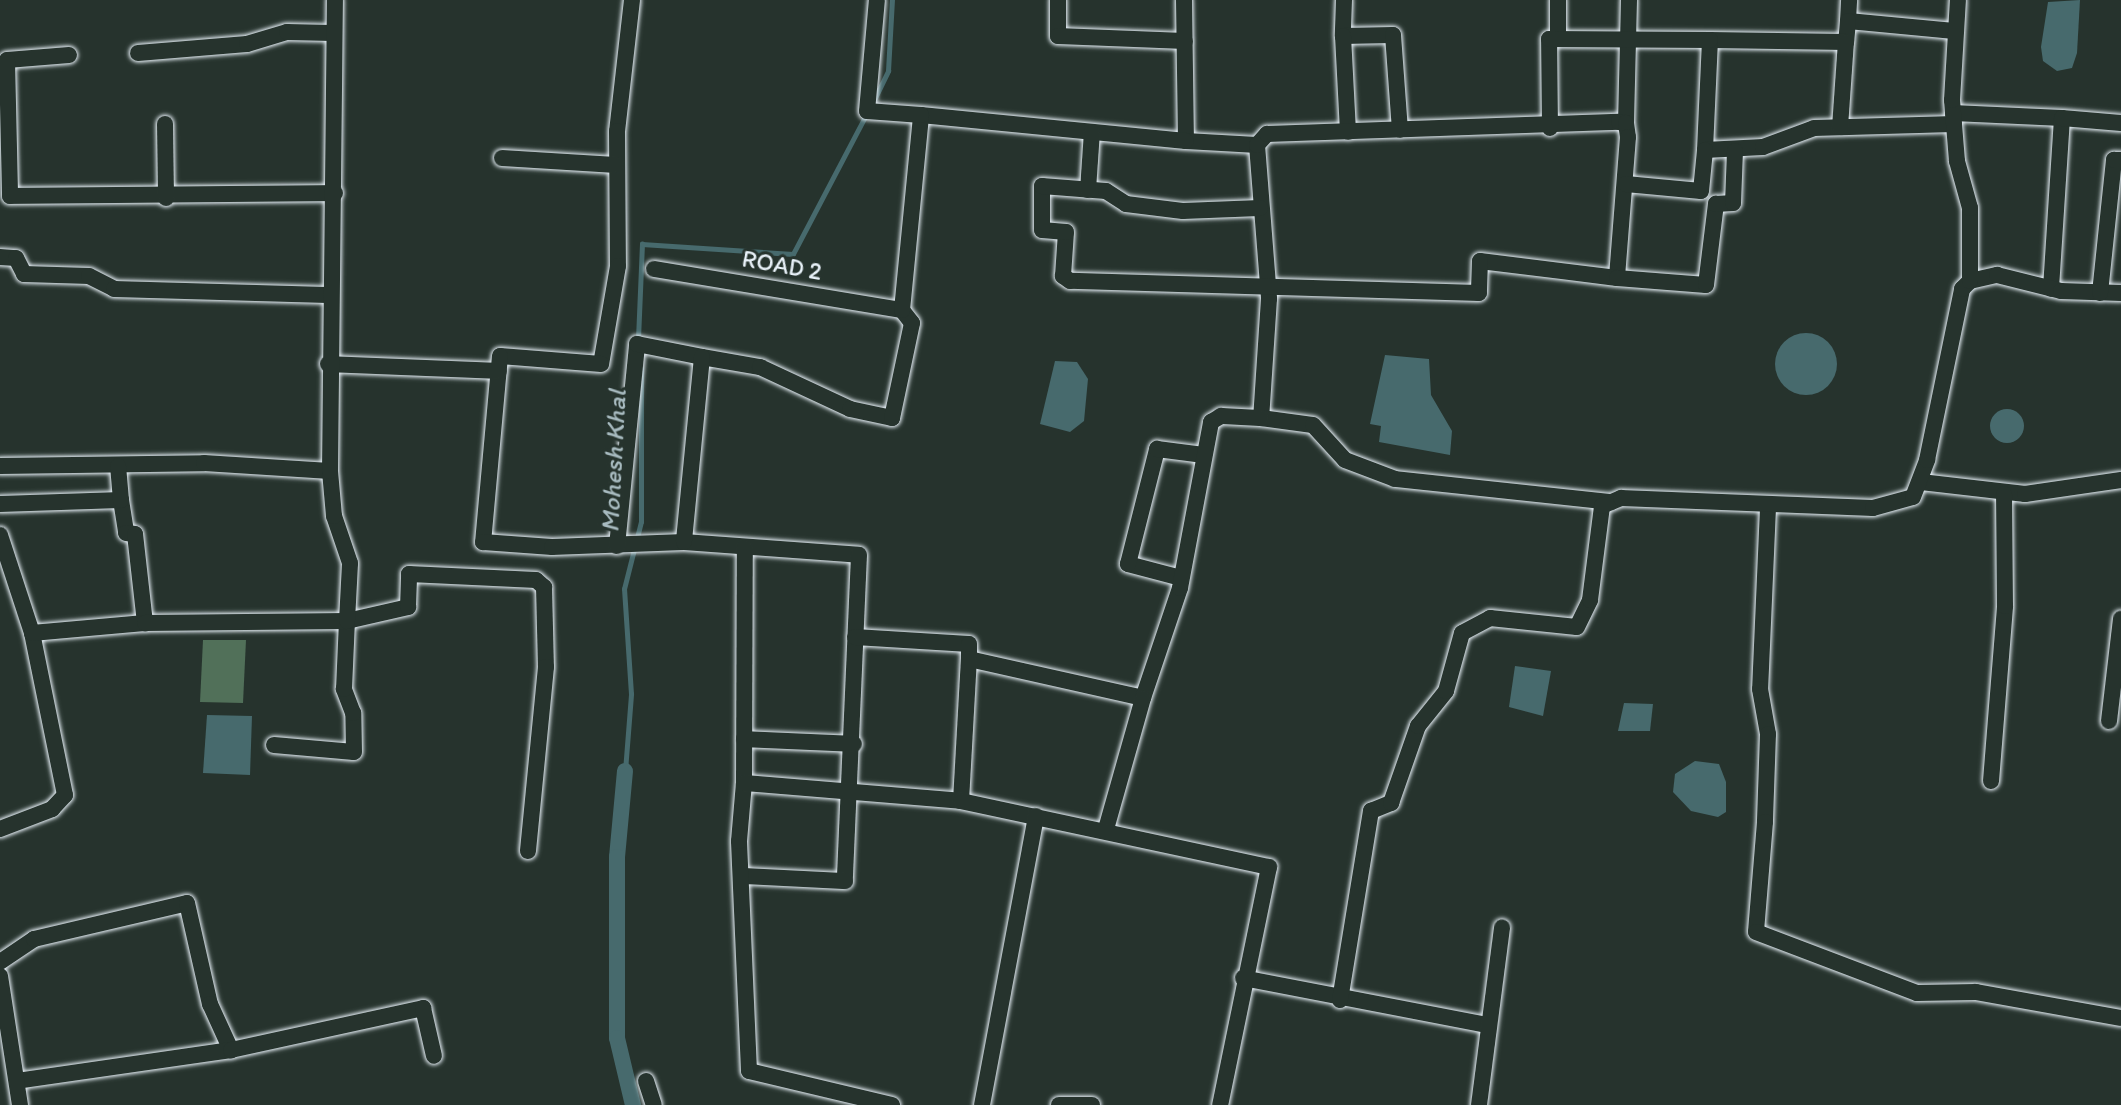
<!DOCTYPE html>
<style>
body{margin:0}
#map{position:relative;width:2121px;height:1105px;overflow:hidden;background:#26332d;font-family:Itim,sans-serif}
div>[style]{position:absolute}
.green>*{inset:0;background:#517059}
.water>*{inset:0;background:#476a6d}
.round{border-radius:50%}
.stream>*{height:4.5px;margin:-2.25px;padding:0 2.25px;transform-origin:2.25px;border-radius:2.25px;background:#476a6d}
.canal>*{height:16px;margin:-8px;padding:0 8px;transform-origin:8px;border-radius:8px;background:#476a6d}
.roads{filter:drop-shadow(0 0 2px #e8f1f8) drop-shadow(0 0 2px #e8f1f8)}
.minor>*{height:16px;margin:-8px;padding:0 8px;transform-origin:8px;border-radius:8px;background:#26332d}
span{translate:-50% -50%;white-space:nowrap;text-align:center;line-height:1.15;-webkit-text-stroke:6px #26332d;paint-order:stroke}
.street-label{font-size:24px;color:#e8f1f8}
.water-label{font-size:26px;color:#a8bbc0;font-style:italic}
</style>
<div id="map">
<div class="green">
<div style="clip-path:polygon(203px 640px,246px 640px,243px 703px,200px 702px)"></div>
</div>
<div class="water">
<div style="clip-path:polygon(2080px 0,2077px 53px,2072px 68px,2057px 71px,2043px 61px,2041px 47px,2048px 2px)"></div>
<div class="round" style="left:1775px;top:333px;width:62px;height:62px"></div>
<div style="clip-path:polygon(1385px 355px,1429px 359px,1431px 395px,1452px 431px,1450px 455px,1379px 442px,1381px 426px,1370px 424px)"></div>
<div style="clip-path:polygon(1055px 361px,1077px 362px,1088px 379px,1084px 421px,1070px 432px,1040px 424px)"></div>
<div class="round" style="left:1990px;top:409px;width:34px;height:34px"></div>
<div style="clip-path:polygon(1515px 666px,1551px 671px,1543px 716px,1509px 707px)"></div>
<div style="clip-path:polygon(1624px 703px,1653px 704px,1650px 731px,1618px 731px)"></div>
<div style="clip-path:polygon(207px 715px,252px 716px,250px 775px,203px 773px)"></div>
<div style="clip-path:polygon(1695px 761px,1719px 764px,1726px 782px,1726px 812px,1718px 817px,1691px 811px,1673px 792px,1675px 774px)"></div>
</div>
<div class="stream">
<div style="left:875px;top:98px;width:30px;rotate:-64deg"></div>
<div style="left:888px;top:71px;width:71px;rotate:-86.8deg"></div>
<div style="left:638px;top:339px;width:95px;rotate:-87.6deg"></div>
<div style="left:642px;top:244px;width:151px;rotate:3.8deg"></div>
<div style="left:793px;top:254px;width:157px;rotate:-62.3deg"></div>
<div style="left:625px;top:771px;width:77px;rotate:-85.5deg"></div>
<div style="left:631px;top:694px;width:105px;rotate:-93.8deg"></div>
<div style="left:624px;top:589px;width:69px;rotate:-75.8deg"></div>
<div style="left:641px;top:522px;width:153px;rotate:-90deg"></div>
</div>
<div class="canal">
<div style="left:625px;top:771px;width:86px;rotate:95.3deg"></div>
<div style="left:617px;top:857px;width:181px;rotate:90deg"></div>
<div style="left:617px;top:1038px;width:69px;rotate:76.6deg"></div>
</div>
<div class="roads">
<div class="minor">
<div style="left:632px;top:0;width:132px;rotate:96.5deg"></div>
<div style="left:617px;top:131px;width:135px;rotate:89.6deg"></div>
<div style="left:618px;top:266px;width:99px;rotate:99.8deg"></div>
<div style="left:601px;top:364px;width:101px;rotate:-175.5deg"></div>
<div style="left:500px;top:356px;width:187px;rotate:95.2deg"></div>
<div style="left:483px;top:542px;width:69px;rotate:4.1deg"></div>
<div style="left:552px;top:547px;width:132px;rotate:-2.2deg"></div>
<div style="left:684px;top:542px;width:175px;rotate:4.2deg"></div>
<div style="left:859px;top:555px;width:326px;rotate:92.5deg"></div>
<div style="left:845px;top:881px;width:103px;rotate:-177.2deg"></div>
<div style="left:1058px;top:0;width:36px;rotate:90deg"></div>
<div style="left:1058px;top:36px;width:127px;rotate:2.3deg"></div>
<div style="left:1184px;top:0;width:141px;rotate:89.2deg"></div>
<div style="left:1186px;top:141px;width:71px;rotate:3.2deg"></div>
<div style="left:1257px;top:145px;width:154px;rotate:85.5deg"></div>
<div style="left:1269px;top:299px;width:119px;rotate:93.8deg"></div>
<div style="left:1261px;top:418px;width:52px;rotate:7.7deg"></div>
<div style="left:1313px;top:425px;width:47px;rotate:47.6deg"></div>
<div style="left:1345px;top:460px;width:53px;rotate:20.8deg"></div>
<div style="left:1395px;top:479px;width:217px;rotate:6.1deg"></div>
<div style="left:1344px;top:0;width:36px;rotate:92deg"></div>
<div style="left:1343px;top:36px;width:50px;rotate:-1.1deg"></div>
<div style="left:1393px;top:35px;width:95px;rotate:85.8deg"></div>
<div style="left:1558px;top:0;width:39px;rotate:90deg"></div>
<div style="left:1848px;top:21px;width:21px;rotate:-87deg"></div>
<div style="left:1954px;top:31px;width:106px;rotate:-174.6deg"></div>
<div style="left:1848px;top:21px;width:21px;rotate:95deg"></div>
<div style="left:1846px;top:42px;width:136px;rotate:-179.2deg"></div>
<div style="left:1710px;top:40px;width:110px;rotate:92.6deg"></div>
<div style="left:1705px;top:150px;width:58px;rotate:-3deg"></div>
<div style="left:1763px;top:147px;width:54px;rotate:-20.4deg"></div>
<div style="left:1814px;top:128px;width:140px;rotate:-1.6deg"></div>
<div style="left:1343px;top:36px;width:96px;rotate:87deg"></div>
<div style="left:138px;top:53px;width:109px;rotate:-4.7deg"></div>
<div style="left:247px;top:44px;width:42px;rotate:-16.7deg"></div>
<div style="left:287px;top:32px;width:45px;rotate:1.3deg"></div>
<div style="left:69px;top:55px;width:62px;rotate:175.4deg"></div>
<div style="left:7px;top:60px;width:136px;rotate:88.7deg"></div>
<div style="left:10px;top:196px;width:325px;rotate:-0.5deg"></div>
<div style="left:1953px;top:113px;width:109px;rotate:2.6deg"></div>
<div style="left:2062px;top:118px;width:171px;rotate:93.7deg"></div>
<div style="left:921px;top:115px;width:266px;rotate:5.6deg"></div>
<div style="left:2062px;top:118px;width:59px;rotate:4.8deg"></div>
<div style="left:1626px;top:123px;width:123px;rotate:-88.6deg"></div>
<div style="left:165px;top:124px;width:74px;rotate:89.2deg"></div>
<div style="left:1840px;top:127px;width:85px;rotate:-86deg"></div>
<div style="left:1550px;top:128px;width:89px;rotate:-90.6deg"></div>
<div style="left:1549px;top:39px;width:161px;rotate:0.4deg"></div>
<div style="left:1257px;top:145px;width:15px;rotate:-48deg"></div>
<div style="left:1267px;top:134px;width:352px;rotate:-2deg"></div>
<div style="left:1619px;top:122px;width:7px;rotate:8deg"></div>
<div style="left:1626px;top:123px;width:14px;rotate:82deg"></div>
<div style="left:1628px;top:137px;width:141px;rotate:94.5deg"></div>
<div style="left:1617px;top:278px;width:138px;rotate:-172.9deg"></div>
<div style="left:1480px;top:261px;width:32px;rotate:92deg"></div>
<div style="left:1479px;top:293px;width:409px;rotate:-178.3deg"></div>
<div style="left:1070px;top:281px;width:9px;rotate:-144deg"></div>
<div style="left:1063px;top:276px;width:44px;rotate:-86.1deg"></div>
<div style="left:1066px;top:232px;width:24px;rotate:-175deg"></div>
<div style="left:1042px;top:230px;width:44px;rotate:-90deg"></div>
<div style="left:1042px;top:186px;width:64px;rotate:4.5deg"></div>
<div style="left:1106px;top:191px;width:24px;rotate:33deg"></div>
<div style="left:1126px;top:204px;width:57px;rotate:7deg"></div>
<div style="left:1183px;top:211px;width:77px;rotate:-2.2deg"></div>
<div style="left:502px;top:158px;width:114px;rotate:3.5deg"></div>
<div style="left:1626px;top:184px;width:75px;rotate:5.3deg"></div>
<div style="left:1701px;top:191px;width:41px;rotate:-84.4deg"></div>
<div style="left:1088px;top:190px;width:58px;rotate:-86.1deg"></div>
<div style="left:0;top:257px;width:16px;rotate:4deg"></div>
<div style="left:16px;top:258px;width:18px;rotate:63deg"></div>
<div style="left:24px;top:274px;width:65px;rotate:1.8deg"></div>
<div style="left:89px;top:276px;width:28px;rotate:27deg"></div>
<div style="left:114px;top:289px;width:213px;rotate:1.6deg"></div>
<div style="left:654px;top:269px;width:251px;rotate:9.4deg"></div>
<div style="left:1617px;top:278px;width:89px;rotate:4.5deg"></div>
<div style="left:1706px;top:285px;width:82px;rotate:-83deg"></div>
<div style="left:1716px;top:204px;width:17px;rotate:-3deg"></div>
<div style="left:1733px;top:203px;width:52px;rotate:-87.8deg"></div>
<div style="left:1970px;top:281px;width:28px;rotate:-13deg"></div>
<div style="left:1997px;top:275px;width:66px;rotate:14deg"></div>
<div style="left:2061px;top:291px;width:60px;rotate:1.9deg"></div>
<div style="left:2100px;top:293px;width:134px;rotate:-84deg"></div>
<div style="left:2114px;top:160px;width:7px"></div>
<div style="left:702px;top:357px;width:59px;rotate:9.8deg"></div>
<div style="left:760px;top:367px;width:99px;rotate:25deg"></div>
<div style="left:850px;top:409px;width:43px;rotate:12.1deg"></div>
<div style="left:892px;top:418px;width:97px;rotate:-78.1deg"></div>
<div style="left:912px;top:323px;width:16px;rotate:-128deg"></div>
<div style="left:902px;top:310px;width:196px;rotate:-84.4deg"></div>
<div style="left:921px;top:115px;width:54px;rotate:-175.8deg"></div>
<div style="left:867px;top:111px;width:111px;rotate:-84.9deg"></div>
<div style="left:328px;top:364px;width:171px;rotate:2.3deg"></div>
<div style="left:0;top:466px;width:204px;rotate:-0.8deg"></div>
<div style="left:204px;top:463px;width:126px;rotate:3.6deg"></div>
<div style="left:1921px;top:482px;width:105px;rotate:6.6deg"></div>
<div style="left:2025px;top:494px;width:97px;rotate:-8.3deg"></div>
<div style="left:121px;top:500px;width:33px;rotate:81deg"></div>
<div style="left:126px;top:533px;width:9px;rotate:6deg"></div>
<div style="left:135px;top:534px;width:90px;rotate:83.6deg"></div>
<div style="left:0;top:504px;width:121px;rotate:-1.9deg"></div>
<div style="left:121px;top:500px;width:34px;rotate:-95deg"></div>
<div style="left:1768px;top:508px;width:181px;rotate:92.5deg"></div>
<div style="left:1760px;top:689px;width:46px;rotate:79.9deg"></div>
<div style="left:1768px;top:734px;width:88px;rotate:92deg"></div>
<div style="left:1765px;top:822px;width:110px;rotate:94.7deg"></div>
<div style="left:1756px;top:932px;width:172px;rotate:20.8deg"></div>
<div style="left:1917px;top:993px;width:59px;rotate:-1deg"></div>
<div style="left:1976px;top:992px;width:147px;rotate:10.2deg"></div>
<div style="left:0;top:535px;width:103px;rotate:71.9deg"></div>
<div style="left:617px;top:546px;width:203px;rotate:-84.3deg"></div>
<div style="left:637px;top:344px;width:66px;rotate:11.3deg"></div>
<div style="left:702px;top:357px;width:186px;rotate:95.6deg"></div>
<div style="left:1181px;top:578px;width:55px;rotate:-165.2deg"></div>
<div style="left:1128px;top:564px;width:119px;rotate:-75.8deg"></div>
<div style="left:1157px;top:449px;width:47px;rotate:7.3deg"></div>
<div style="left:855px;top:637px;width:114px;rotate:3.5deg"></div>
<div style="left:969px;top:644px;width:15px;rotate:90deg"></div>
<div style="left:969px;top:659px;width:178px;rotate:12.6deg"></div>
<div style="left:1143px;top:698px;width:116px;rotate:-71.4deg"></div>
<div style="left:1180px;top:588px;width:169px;rotate:-79.4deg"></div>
<div style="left:1211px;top:422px;width:12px;rotate:-31deg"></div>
<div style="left:1221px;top:416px;width:40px;rotate:2.9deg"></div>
<div style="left:2109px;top:721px;width:103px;rotate:-83.3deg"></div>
<div style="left:744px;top:739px;width:110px;rotate:2.6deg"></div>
<div style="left:274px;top:745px;width:80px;rotate:5deg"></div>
<div style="left:354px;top:752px;width:39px;rotate:-91deg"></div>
<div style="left:353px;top:713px;width:26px;rotate:-111deg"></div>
<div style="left:344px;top:689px;width:68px;rotate:-87.5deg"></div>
<div style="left:347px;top:621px;width:63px;rotate:-12.9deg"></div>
<div style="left:408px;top:607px;width:33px;rotate:-88deg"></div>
<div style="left:409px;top:574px;width:127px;rotate:2.7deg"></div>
<div style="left:536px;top:580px;width:11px;rotate:41deg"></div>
<div style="left:544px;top:587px;width:80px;rotate:88.6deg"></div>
<div style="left:546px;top:667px;width:185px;rotate:95.6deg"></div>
<div style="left:1991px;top:781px;width:176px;rotate:-85.4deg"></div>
<div style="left:2005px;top:606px;width:112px;rotate:-90.5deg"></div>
<div style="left:744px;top:783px;width:235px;rotate:-89.8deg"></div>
<div style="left:961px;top:801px;width:142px;rotate:-86.8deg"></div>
<div style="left:0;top:829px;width:56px;rotate:-21deg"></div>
<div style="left:52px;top:809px;width:19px;rotate:-47deg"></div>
<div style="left:65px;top:795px;width:165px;rotate:-101.5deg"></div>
<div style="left:32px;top:633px;width:113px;rotate:-5.1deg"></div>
<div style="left:145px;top:623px;width:202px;rotate:-0.6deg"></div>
<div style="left:347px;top:621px;width:58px;rotate:-87deg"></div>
<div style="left:350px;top:563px;width:50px;rotate:-108.8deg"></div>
<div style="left:334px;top:516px;width:45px;rotate:-95.1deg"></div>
<div style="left:330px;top:471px;width:471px;rotate:-89.4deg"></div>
<div style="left:1106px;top:829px;width:136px;rotate:-74.2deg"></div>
<div style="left:0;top:962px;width:41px;rotate:-34.1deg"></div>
<div style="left:34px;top:939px;width:157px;rotate:-13.2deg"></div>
<div style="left:187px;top:903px;width:104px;rotate:77.2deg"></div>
<div style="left:210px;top:1004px;width:51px;rotate:65.5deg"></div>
<div style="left:231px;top:1050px;width:216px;rotate:171.8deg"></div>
<div style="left:0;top:976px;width:131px;rotate:81.2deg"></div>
<div style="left:1243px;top:978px;width:249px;rotate:10.9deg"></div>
<div style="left:1340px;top:1000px;width:192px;rotate:-80.7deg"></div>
<div style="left:1371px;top:811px;width:22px;rotate:-22deg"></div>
<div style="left:1391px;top:803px;width:82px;rotate:-70.7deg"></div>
<div style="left:1418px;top:726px;width:45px;rotate:-51.3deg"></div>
<div style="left:1446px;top:691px;width:60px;rotate:-74.6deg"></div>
<div style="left:1462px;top:633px;width:32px;rotate:-28deg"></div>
<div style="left:1490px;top:618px;width:87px;rotate:5.9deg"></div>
<div style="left:1577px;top:627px;width:30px;rotate:-64deg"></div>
<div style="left:1590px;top:600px;width:95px;rotate:-82.7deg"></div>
<div style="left:1602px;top:506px;width:21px;rotate:-23deg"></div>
<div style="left:1621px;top:498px;width:252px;rotate:2.3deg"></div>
<div style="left:1873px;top:508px;width:41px;rotate:-15.4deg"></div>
<div style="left:1913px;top:497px;width:40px;rotate:-69deg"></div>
<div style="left:1927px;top:460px;width:175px;rotate:-78.4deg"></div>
<div style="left:1962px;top:289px;width:11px;rotate:-45deg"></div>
<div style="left:1970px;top:281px;width:73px;rotate:-90deg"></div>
<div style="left:1970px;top:208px;width:49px;rotate:-105.5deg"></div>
<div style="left:1957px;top:161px;width:61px;rotate:-94.7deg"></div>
<div style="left:1952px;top:100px;width:100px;rotate:-86.6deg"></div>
<div style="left:231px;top:1050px;width:197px;rotate:-12.3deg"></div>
<div style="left:423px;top:1008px;width:49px;rotate:77.1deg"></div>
<div style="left:646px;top:1081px;width:25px;rotate:72deg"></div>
<div style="left:892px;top:1105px;width:147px;rotate:-166.6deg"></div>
<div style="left:749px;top:1071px;width:230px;rotate:-92.5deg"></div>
<div style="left:739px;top:841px;width:58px;rotate:-85.1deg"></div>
<div style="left:744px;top:783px;width:218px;rotate:4.7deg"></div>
<div style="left:961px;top:801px;width:315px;rotate:12.1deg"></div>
<div style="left:1269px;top:867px;width:243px;rotate:101.6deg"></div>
<div style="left:982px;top:1105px;width:294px;rotate:-79.4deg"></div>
<div style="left:1059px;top:1105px;width:33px"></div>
<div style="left:1479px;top:1105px;width:179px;rotate:-82.6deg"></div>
</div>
</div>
<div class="street-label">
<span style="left:782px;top:265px;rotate:10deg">ROAD 2</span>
</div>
<div class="water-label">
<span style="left:614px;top:461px;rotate:-87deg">Mohesh Khal</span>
</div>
</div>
